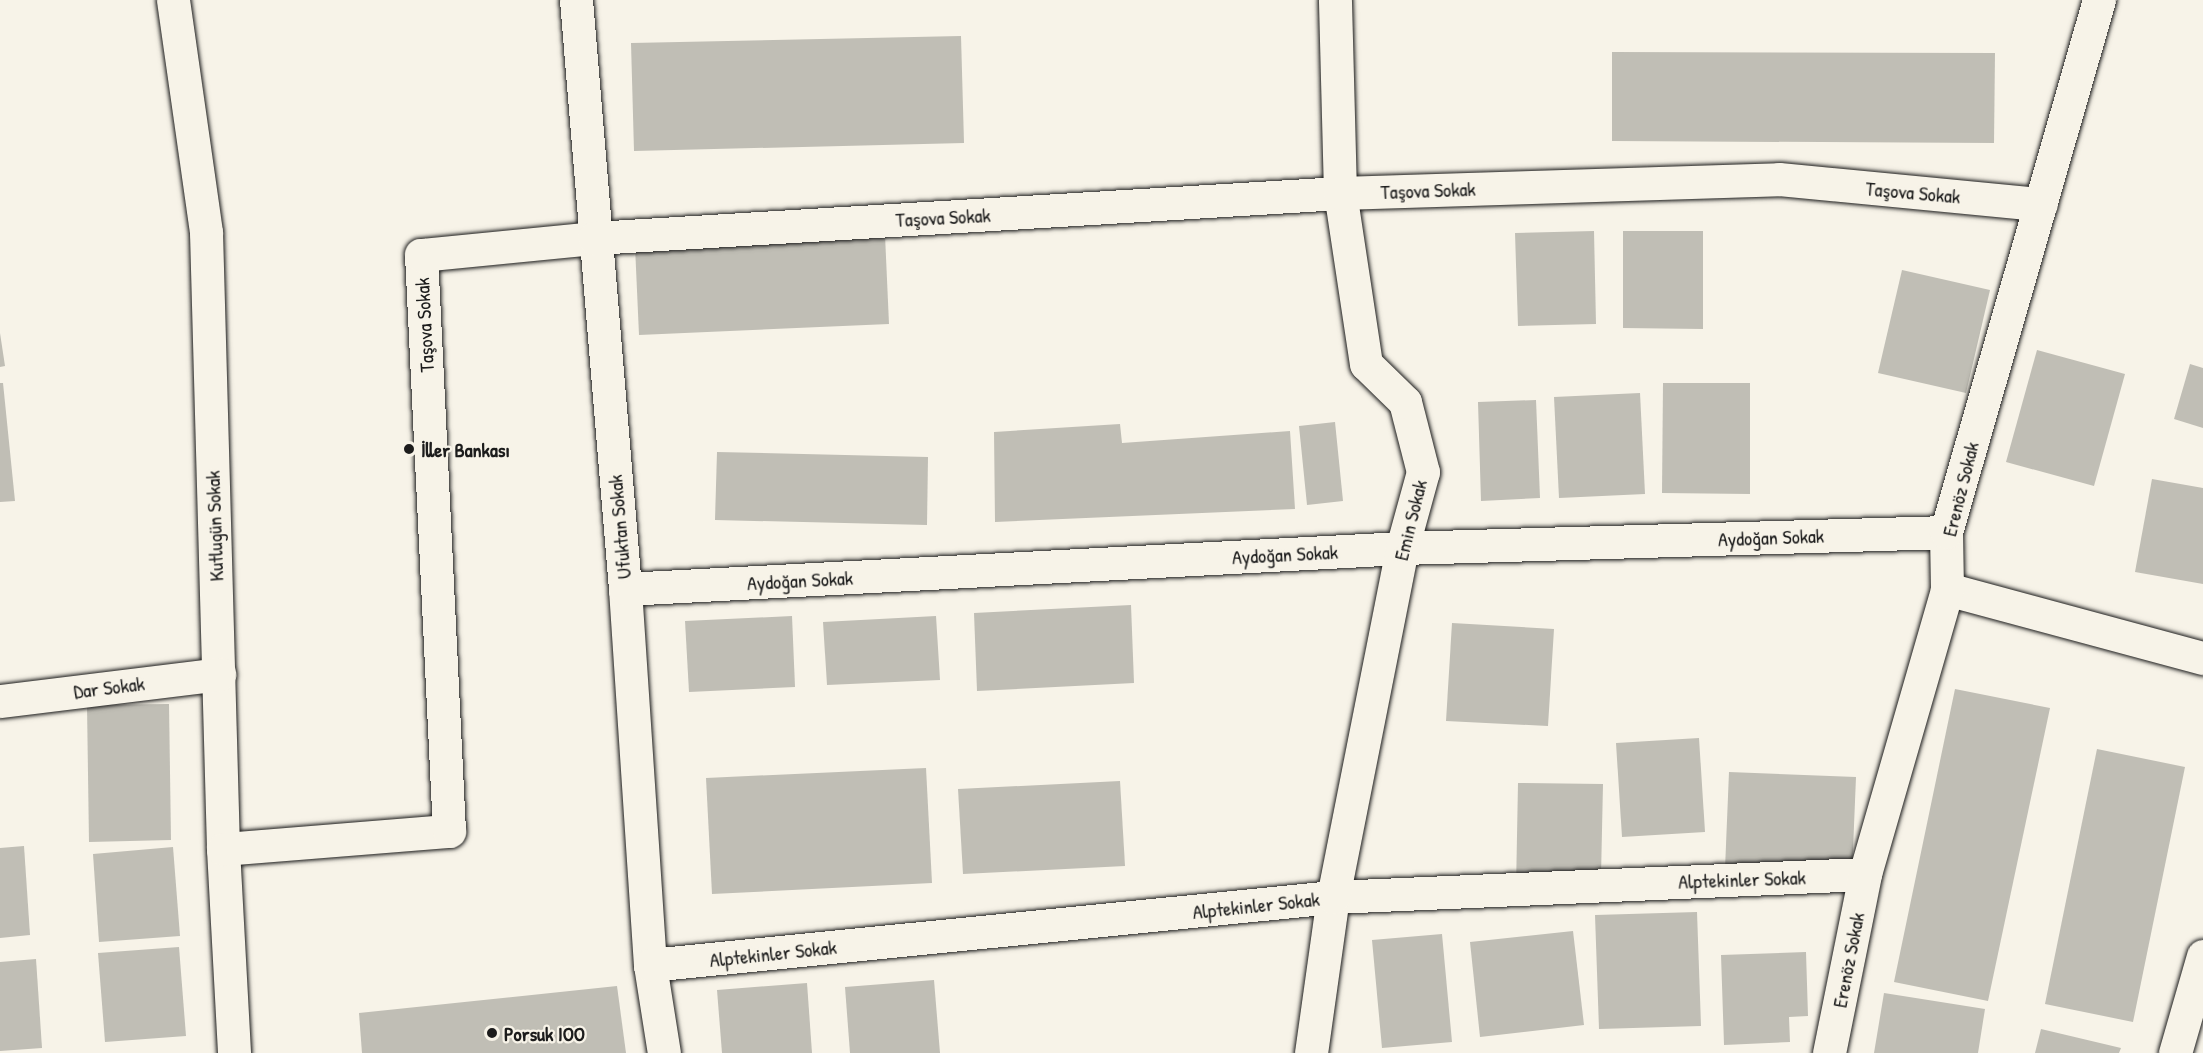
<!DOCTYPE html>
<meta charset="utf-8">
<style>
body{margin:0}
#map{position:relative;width:2203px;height:1053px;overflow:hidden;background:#f7f3e8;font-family:"Patrick Hand",sans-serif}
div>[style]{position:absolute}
.building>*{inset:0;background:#c0beb5}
.roads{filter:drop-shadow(0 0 2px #1c1c1c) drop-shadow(0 0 2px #1c1c1c)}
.minor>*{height:33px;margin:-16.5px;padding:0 16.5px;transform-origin:16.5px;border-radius:16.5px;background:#f7f3e8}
.dots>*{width:16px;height:16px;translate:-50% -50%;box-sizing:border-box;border:3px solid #f7f3e8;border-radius:50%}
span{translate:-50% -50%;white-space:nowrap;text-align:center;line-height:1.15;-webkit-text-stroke:4.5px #f7f3e8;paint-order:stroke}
.street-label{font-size:20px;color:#1c1c1c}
.poi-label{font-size:20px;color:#1c1c1c;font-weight:700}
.left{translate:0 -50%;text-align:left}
</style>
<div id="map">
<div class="building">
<div style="clip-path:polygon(961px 36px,964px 143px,634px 151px,631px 43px)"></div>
<div style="clip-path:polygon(1612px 52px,1995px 53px,1994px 143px,1612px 141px)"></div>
<div style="clip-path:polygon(1594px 231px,1596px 324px,1518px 326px,1515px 233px)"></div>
<div style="clip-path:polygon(1623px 231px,1703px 231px,1703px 329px,1623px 328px)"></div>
<div style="clip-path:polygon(885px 235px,889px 324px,639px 335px,635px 246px)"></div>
<div style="clip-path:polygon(1902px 270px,1990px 290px,1966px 393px,1878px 373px)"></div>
<div style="clip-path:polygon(0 333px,5px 366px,0 367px)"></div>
<div style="clip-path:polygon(2037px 350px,2125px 374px,2094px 486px,2006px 462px)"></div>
<div style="clip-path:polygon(2190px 364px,2203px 368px,2203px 428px,2174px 419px)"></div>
<div style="clip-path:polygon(0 383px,3px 383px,15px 501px,0 502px)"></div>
<div style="clip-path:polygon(1663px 383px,1750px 383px,1750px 494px,1662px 493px)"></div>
<div style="clip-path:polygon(1640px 393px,1645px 494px,1559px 498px,1554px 397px)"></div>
<div style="clip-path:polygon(1536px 400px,1540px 498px,1481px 501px,1478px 402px)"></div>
<div style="clip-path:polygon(1335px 422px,1343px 501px,1307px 505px,1299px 426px)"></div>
<div style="clip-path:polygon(1120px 424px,1122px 443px,1290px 431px,1295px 509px,995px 522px,994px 432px)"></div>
<div style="clip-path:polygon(717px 452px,928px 457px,927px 525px,715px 520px)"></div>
<div style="clip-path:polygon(2152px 479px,2203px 488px,2203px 584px,2135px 572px)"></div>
<div style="clip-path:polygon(1131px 605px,1134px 683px,977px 691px,974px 613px)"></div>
<div style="clip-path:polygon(792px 616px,795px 687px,689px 692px,685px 621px)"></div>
<div style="clip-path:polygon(936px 616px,940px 680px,827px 685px,823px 622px)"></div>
<div style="clip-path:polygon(1452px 623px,1554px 629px,1548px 726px,1446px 721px)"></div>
<div style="clip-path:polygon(1955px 689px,2050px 708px,1988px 1001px,1894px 982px)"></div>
<div style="clip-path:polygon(169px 704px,171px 840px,89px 842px,87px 705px)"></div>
<div style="clip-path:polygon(1699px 738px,1705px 832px,1622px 837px,1616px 743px)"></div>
<div style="clip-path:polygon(2097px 749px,2185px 767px,2133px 1022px,2045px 1004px)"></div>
<div style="clip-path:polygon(926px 768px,932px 883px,712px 894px,706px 778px)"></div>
<div style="clip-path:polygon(1729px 772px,1856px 777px,1852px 874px,1725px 869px)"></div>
<div style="clip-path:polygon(1120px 781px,1125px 866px,963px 874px,958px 789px)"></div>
<div style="clip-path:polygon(1518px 783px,1603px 784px,1601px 876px,1516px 889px)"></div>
<div style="clip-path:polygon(24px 846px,30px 935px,0 938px,0 848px)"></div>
<div style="clip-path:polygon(173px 847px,180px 936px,99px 942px,93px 854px)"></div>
<div style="clip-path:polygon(1697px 912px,1701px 1026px,1599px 1029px,1595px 915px)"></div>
<div style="clip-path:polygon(1573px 931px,1584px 1025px,1480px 1037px,1470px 942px)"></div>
<div style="clip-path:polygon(1442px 934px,1452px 1042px,1382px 1048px,1372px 940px)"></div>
<div style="clip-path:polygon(179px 947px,186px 1036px,105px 1042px,98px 953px)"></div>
<div style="clip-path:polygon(1806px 952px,1808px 1016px,1789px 1017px,1790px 1042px,1724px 1045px,1721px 955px)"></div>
<div style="clip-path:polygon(36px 959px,42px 1048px,0 1051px,0 962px)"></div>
<div style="clip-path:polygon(934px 980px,940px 1053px,850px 1053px,845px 987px)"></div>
<div style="clip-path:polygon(807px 983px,812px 1053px,722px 1053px,717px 990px)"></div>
<div style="clip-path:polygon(617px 986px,626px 1053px,362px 1053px,359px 1013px)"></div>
<div style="clip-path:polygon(1884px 993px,1985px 1009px,1978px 1053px,1874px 1053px)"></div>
<div style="clip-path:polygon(2041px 1029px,2121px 1048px,2119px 1053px,2035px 1053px)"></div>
</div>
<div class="roads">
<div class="minor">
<div style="left:173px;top:0;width:234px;rotate:81.9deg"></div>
<div style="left:206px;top:232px;width:617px;rotate:88.42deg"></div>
<div style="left:223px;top:849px;width:204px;rotate:86.9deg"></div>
<div style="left:576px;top:0;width:591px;rotate:85.24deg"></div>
<div style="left:625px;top:589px;width:377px;rotate:86.2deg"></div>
<div style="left:650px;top:965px;width:89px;rotate:81deg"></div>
<div style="left:625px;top:589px;width:778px;rotate:-3.02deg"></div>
<div style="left:1402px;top:548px;width:544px;rotate:-1.68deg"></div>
<div style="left:1947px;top:589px;width:265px;rotate:15.1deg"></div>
<div style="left:0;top:701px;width:221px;rotate:-7deg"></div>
<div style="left:223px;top:849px;width:227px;rotate:-4.6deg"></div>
<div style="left:449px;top:831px;width:577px;rotate:-92.78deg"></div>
<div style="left:421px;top:255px;width:174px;rotate:-5.6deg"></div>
<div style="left:594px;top:238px;width:747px;rotate:-3.45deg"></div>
<div style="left:1340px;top:193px;width:439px;rotate:-1.8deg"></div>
<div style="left:1779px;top:179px;width:263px;rotate:5.5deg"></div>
<div style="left:650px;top:965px;width:686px;rotate:-5.69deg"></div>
<div style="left:1333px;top:897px;width:532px;rotate:-2.48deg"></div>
<div style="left:1311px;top:1053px;width:158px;rotate:-82deg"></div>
<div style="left:1333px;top:897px;width:356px;rotate:-78.8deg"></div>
<div style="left:1402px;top:548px;width:79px;rotate:-74.6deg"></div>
<div style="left:1423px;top:472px;width:72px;rotate:-104.4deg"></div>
<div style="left:1405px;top:402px;width:54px;rotate:-135.7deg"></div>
<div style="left:1366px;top:364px;width:173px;rotate:-98.6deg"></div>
<div style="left:1340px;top:193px;width:193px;rotate:-91.5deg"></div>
<div style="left:1829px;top:1053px;width:183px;rotate:-78.6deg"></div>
<div style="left:1865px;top:874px;width:297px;rotate:-73.9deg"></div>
<div style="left:1947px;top:589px;width:57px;rotate:-91deg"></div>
<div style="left:1946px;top:532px;width:554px;rotate:-73.96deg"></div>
<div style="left:2175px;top:1053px;width:101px;rotate:-73.9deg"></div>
</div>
</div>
<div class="dots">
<div style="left:409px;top:449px;background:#1c1c1c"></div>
<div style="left:492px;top:1033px;background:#1c1c1c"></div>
</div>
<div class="street-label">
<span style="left:1428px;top:190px;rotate:-2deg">Taşova Sokak</span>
<span style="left:1913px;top:192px;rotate:5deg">Taşova Sokak</span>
<span style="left:943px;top:217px;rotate:-3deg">Taşova Sokak</span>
<span style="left:424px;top:325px;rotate:-93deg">Taşova Sokak</span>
<span style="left:1960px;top:489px;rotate:-76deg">Erenöz Sokak</span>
<span style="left:1410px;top:520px;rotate:-76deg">Emin Sokak</span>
<span style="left:214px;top:526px;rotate:-92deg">Kutlugün Sokak</span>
<span style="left:619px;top:527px;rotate:-95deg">Ufuktan Sokak</span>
<span style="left:1771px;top:537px;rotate:-2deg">Aydoğan Sokak</span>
<span style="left:1285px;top:554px;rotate:-3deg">Aydoğan Sokak</span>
<span style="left:800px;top:580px;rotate:-3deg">Aydoğan Sokak</span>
<span style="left:109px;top:687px;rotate:-7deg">Dar Sokak</span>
<span style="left:1742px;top:879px;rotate:-2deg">Alptekinler Sokak</span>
<span style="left:1256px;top:905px;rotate:-6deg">Alptekinler Sokak</span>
<span style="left:773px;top:953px;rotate:-6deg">Alptekinler Sokak</span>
<span style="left:1848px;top:960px;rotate:-79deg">Erenöz Sokak</span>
</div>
<div class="poi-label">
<span class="left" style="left:421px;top:449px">İller Bankası</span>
<span class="left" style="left:504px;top:1033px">Porsuk IOO</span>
</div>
</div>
